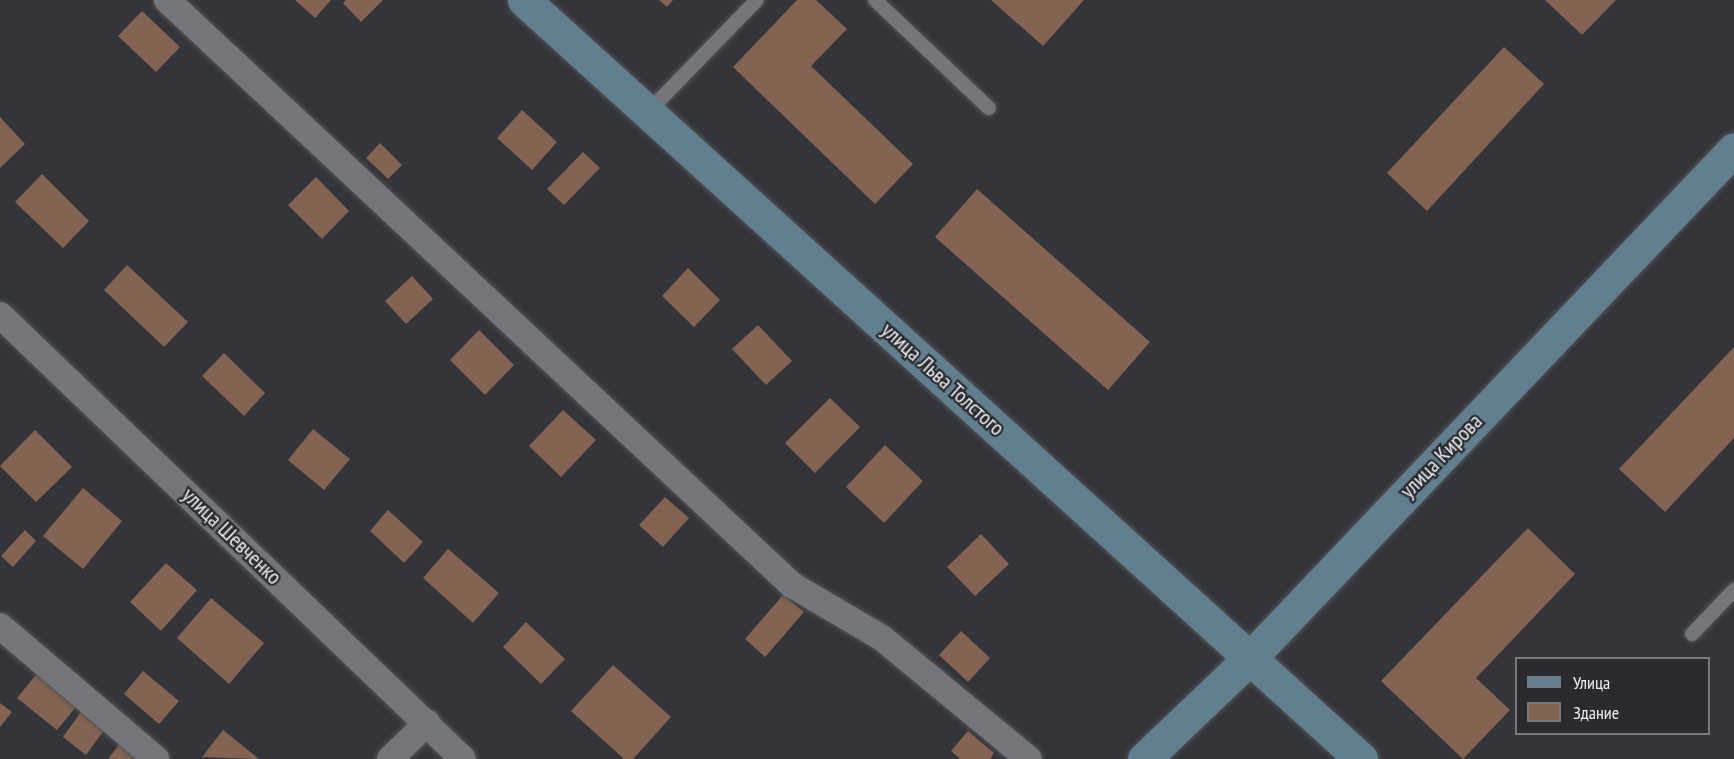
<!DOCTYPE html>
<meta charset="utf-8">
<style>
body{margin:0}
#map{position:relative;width:1734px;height:759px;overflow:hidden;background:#34353a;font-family:"PT Sans Narrow",sans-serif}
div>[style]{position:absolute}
.building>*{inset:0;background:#846352}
.roads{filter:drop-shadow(0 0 2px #525457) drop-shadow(0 0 2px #525457)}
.lane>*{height:14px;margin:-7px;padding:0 7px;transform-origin:7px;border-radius:7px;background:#74767b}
.street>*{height:26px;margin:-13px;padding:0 13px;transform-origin:13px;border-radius:13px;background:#74767b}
.secondary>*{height:33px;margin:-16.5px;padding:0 16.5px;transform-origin:16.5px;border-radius:16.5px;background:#617f8e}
span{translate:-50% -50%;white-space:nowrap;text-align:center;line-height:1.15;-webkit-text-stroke:4.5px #2a2b30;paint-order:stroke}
.street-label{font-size:22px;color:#eeeff2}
.legend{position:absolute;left:1515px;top:657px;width:195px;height:78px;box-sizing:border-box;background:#2a2b30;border:2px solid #78797e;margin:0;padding:8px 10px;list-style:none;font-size:18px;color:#eeeff2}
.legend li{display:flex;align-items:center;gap:12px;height:30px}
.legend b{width:30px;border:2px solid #78797e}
</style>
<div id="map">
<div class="building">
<div style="clip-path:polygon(295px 0,331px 0,315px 18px)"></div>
<div style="clip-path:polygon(346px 0,383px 0,361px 22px,343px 3px)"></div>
<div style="clip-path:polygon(659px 0,673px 0,667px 7px)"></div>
<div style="clip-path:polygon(797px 0,816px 0,847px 29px,811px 66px,913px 164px,875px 204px,733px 67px)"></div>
<div style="clip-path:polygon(991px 0,1084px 0,1043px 46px)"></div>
<div style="clip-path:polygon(1545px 0,1616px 0,1582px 35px)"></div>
<div style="clip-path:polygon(142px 11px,180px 47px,156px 72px,118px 36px)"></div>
<div style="clip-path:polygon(1504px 47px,1544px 84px,1427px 211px,1387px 173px)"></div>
<div style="clip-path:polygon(522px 110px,557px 142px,532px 170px,497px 138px)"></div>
<div style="clip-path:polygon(0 117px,25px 144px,0 168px)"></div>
<div style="clip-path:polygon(380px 143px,402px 165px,388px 179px,366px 158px)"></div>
<div style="clip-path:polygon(583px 152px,600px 168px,564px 205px,547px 189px)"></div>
<div style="clip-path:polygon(42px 174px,89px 221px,63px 248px,15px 202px)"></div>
<div style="clip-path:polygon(316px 177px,349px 211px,322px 239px,288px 205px)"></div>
<div style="clip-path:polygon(977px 189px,1150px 342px,1108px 390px,935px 237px)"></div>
<div style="clip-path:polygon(127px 265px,188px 322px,164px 347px,104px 290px)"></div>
<div style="clip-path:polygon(688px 268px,720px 300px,694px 327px,662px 296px)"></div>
<div style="clip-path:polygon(412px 276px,433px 299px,406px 324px,385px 301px)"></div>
<div style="clip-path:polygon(758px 325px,792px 361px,766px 385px,732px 349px)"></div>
<div style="clip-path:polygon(479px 330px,514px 365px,485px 395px,450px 360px)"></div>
<div style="clip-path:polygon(1734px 347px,1734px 438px,1665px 512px,1619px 469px)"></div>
<div style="clip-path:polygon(224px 353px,265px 393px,244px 416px,202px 376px)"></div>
<div style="clip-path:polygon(830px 398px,860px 427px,815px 473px,785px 443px)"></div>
<div style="clip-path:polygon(563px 410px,596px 440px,561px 477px,529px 446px)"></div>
<div style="clip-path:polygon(313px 429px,350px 459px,324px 490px,288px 460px)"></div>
<div style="clip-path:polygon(35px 430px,72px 467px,36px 502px,0 466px)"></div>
<div style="clip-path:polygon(885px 445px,923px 481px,884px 523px,846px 487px)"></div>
<div style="clip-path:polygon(83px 488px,122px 521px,83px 569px,43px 536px)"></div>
<div style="clip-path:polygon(665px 497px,689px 518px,663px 547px,639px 525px)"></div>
<div style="clip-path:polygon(388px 510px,423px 542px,404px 563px,370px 531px)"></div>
<div style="clip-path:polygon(1528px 528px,1575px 574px,1476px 678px,1510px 710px,1463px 759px,1381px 681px)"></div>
<div style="clip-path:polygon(25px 530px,36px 541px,13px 567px,1px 556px)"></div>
<div style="clip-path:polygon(981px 534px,1009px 564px,975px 596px,947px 567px)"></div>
<div style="clip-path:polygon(448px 549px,499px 593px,473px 623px,423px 578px)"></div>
<div style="clip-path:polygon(166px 563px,197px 590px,161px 631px,130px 602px)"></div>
<div style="clip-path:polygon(783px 595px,804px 612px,765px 657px,745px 639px)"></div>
<div style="clip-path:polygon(211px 598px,264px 643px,229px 684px,177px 638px)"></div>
<div style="clip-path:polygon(526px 622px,565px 659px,541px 684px,503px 647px)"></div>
<div style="clip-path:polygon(961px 631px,990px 658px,968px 682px,939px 655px)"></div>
<div style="clip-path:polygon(613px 665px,671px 717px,633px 759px,624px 759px,571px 711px)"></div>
<div style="clip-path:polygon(40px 670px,80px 702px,57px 730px,17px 698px)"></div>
<div style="clip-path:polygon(143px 671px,179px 701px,159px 724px,124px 694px)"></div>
<div style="clip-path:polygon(0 703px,12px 712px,0 727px)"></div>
<div style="clip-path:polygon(81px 712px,105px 729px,86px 755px,63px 737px)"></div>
<div style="clip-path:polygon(223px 730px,259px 759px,202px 757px)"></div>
<div style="clip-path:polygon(968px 731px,994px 753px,990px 759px,960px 759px,951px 751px)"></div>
<div style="clip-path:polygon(125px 737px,152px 759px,108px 759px)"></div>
</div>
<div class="roads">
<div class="lane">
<div style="left:875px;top:0;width:157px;rotate:43.5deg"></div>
<div style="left:648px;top:112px;width:156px;rotate:-45.8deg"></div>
<div style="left:1692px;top:634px;width:61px;rotate:-46.3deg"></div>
</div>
<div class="street">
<div style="left:167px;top:0;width:856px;rotate:43.11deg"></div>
<div style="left:792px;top:585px;width:104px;rotate:30.5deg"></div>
<div style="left:882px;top:638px;width:190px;rotate:39.5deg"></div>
<div style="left:0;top:315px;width:641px;rotate:43.8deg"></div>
<div style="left:0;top:626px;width:205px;rotate:40.4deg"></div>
<div style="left:390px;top:759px;width:52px;rotate:-44.2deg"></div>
</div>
<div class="secondary">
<div style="left:524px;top:0;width:1130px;rotate:42.2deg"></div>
<div style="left:1144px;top:759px;width:146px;rotate:-43.6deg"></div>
<div style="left:1250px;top:658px;width:702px;rotate:-46.44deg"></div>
</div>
</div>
<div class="street-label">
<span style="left:943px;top:379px;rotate:42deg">улица Льва Толстого</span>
<span style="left:1441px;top:456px;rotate:-46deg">улица Кирова</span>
<span style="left:232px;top:536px;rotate:44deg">улица Шевченко</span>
</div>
<ul class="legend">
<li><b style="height:8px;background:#617f8e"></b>Улица</li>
<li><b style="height:16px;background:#846352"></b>Здание</li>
</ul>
</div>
